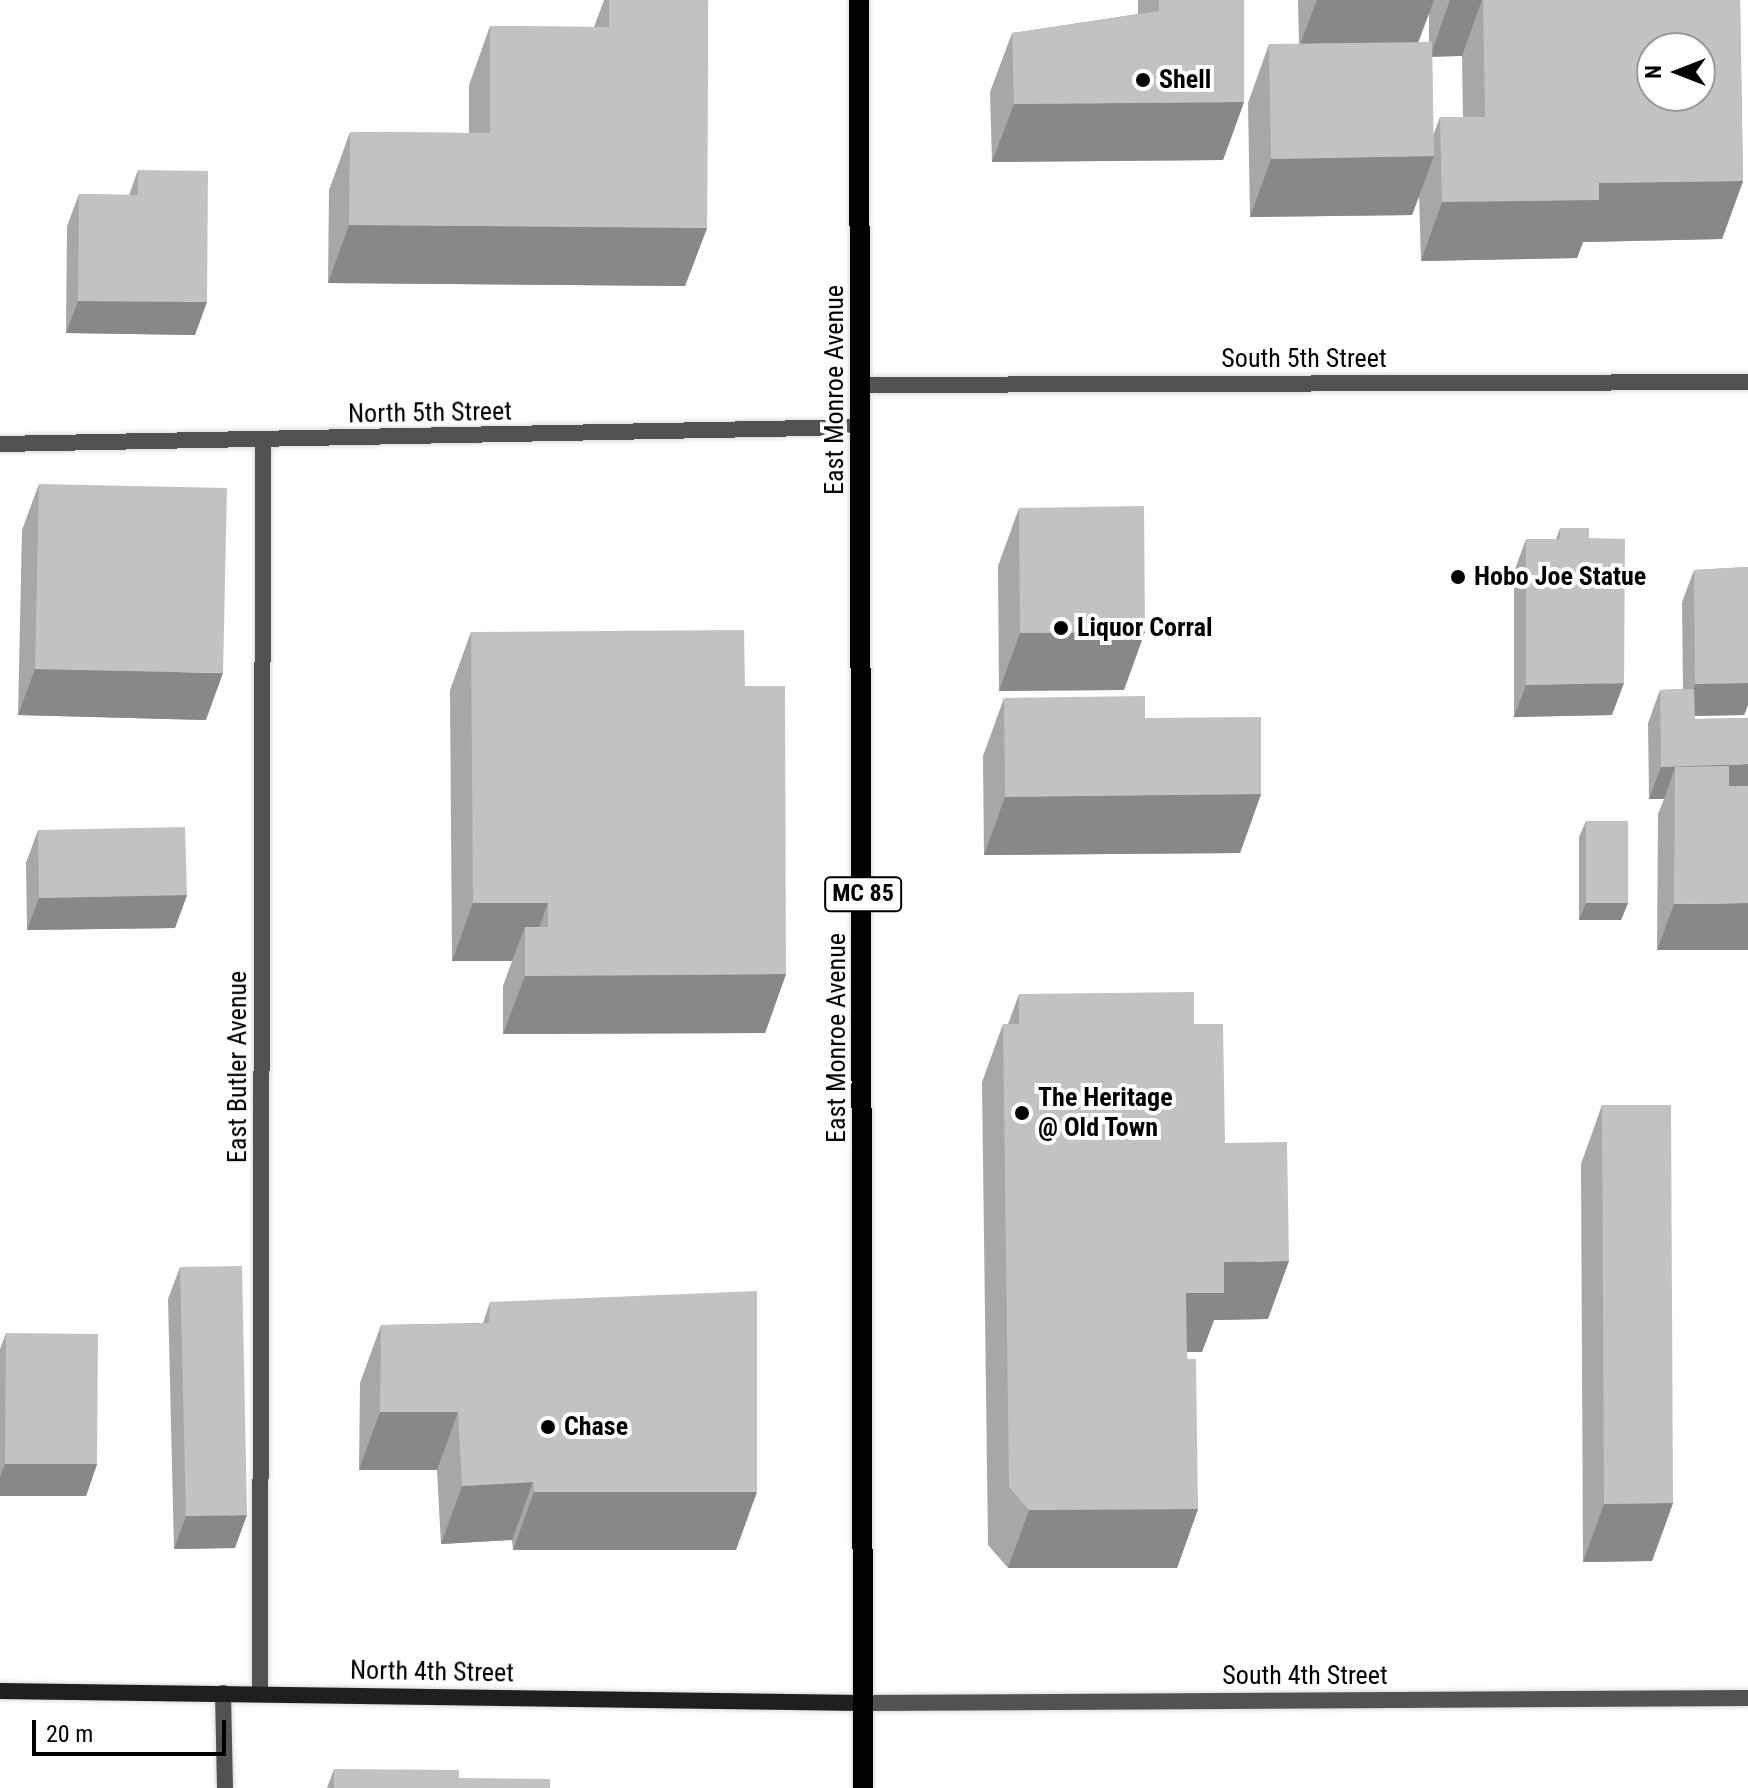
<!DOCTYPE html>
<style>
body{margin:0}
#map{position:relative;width:1748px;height:1788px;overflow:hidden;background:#fff;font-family:"Roboto Condensed",sans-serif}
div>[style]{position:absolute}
.roads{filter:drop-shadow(0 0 2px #dbdbdb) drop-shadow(0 0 2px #dbdbdb)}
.street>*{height:16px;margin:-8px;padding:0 8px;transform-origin:8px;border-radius:8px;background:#525252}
.secondary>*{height:16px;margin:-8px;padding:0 8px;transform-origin:8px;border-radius:8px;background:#1f1f1f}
.primary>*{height:20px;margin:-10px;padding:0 10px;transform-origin:10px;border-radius:10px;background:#000}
.wall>*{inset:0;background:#a7a7a7}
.shaded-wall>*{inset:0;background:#888}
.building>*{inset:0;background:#c2c2c2}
.dots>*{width:22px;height:22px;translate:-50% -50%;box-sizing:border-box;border:4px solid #fff;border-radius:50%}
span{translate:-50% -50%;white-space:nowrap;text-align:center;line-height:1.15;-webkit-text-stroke:8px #fff;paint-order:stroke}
.shield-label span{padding:2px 6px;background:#fff;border:2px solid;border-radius:6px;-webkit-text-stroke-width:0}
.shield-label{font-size:24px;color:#000;font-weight:700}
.poi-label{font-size:26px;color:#000;font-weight:700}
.left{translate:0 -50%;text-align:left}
.street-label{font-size:26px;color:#000}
.north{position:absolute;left:1636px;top:32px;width:80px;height:80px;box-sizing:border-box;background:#fff;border:2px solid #999;border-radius:50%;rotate:270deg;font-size:22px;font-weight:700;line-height:32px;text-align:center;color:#000}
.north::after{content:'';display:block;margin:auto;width:28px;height:36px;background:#000;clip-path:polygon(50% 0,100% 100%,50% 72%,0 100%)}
.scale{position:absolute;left:32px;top:1720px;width:194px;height:36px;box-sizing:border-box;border:4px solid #000;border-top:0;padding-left:10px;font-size:24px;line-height:28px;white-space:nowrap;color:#000;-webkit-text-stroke:6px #fff;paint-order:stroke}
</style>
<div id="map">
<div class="roads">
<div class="street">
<div style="left:860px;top:385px;width:888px;rotate:-0.19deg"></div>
<div style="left:0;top:444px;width:861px;rotate:-1.13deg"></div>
<div style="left:223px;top:1693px;width:95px;rotate:88.8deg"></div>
<div style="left:260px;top:1693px;width:1252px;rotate:-89.86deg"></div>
<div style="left:863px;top:1703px;width:885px;rotate:-0.32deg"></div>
</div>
<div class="secondary">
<div style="left:0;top:1691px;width:863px;rotate:0.8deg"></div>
</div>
<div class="primary">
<div style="left:859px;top:0;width:1788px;rotate:89.87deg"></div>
</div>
</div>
<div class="wall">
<div style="clip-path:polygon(604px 0,708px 0,707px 228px,685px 286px,328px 283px,329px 190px,350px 132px,469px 133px,469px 85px,490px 26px,594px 27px)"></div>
<div style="clip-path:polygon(1138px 0,1244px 0,1244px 102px,1223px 160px,992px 162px,990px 92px,1012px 33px,1138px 14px)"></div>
<div style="clip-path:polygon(evenodd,1298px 0,1740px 0,1743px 181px,1722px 239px,1583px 242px,1577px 258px,1421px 261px,1419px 196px,1412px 215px,1250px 217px,1248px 103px,1269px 44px,1299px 44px,1298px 0,1429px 13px,1429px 42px,1418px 42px,1429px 13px,1298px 0,1432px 56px,1462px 56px,1463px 117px,1440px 117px,1433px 136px,1432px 56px)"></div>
<div style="clip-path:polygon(138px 170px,195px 335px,66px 333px,67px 226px,79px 194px,129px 195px)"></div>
<div style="clip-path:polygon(39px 484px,206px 720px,18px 715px,22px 530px)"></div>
<div style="clip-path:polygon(1019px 508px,1124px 690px,999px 691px,998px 566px)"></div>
<div style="clip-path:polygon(1560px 528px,1589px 538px,1612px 715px,1514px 717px,1514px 572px,1526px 539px,1556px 539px)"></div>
<div style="clip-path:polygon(1748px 567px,1748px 705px,1744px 715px,1695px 716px,1695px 719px,1748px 718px,1657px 950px,1658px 814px,1664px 799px,1649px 799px,1648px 723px,1660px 690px,1683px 689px,1682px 602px,1694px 570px)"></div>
<div style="clip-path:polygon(471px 632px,745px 686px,786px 974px,765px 1033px,503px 1034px,503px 986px,512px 961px,452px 961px,450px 690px)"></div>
<div style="clip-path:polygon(1004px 698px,1145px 718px,1261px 794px,1240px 853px,984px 855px,983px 756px)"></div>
<div style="clip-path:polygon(1586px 821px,1628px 903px,1621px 920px,1579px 920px,1579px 837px)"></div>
<div style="clip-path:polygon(38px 830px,187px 895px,175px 928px,27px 930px,26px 863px)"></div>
<div style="clip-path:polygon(1019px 994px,1194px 1024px,1225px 1143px,1268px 1319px,1214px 1320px,1202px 1352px,1187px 1352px,1198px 1509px,1177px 1568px,1008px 1568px,988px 1545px,982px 1082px,1003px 1024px,1008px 1024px)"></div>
<div style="clip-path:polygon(1602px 1105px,1673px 1503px,1652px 1561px,1583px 1562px,1581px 1164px)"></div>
<div style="clip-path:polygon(180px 1267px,235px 1548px,174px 1549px,168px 1299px)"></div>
<div style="clip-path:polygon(490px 1302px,736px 1550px,513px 1550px,512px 1540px,441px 1544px,437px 1470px,359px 1470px,360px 1383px,381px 1325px,483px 1323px)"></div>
<div style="clip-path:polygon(6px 1333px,97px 1464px,86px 1496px,0 1496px,0 1349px)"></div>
<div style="clip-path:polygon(334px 1769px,459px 1778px,550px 1788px,327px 1788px)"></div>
</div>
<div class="shaded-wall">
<div style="clip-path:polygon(1317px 0,1434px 0,1418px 43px,1299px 47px)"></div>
<div style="clip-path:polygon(1450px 0,1482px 0,1462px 56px,1430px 57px)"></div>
<div style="clip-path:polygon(1244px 102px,1223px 160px,992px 162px,1014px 104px)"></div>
<div style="clip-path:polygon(1434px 156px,1412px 215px,1250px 217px,1271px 159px)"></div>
<div style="clip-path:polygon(1743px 181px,1722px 239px,1583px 242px,1577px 258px,1421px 261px,1442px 202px,1599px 183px)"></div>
<div style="clip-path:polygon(349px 225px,707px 228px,685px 286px,328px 283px)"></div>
<div style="clip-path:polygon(78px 301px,207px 302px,195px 335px,66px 333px)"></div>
<div style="clip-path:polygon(1145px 632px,1124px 690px,999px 691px,1020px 633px)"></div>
<div style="clip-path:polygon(35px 669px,223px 673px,206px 720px,18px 715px)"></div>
<div style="clip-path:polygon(1624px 683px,1612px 715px,1514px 717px,1526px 685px)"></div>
<div style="clip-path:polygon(1748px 683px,1748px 705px,1744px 715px,1683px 716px,1695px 684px)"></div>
<div style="clip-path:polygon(1748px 764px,1748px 796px,1675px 767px,1664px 799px,1649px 799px,1661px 767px)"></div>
<div style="clip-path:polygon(1261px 794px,1240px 853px,984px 855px,1005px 797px)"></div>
<div style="clip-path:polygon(187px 895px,175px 928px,27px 930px,39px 898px)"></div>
<div style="clip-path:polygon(473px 903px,548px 903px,527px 961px,525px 927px,512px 961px,452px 961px)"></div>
<div style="clip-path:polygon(1586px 903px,1628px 903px,1621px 920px,1579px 920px)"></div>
<div style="clip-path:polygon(1748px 903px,1748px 950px,1657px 950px,1674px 904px)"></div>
<div style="clip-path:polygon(786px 974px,765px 1033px,503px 1034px,525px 976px)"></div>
<div style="clip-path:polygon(1289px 1261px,1268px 1319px,1214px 1320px,1202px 1352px,1165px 1352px,1186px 1293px,1224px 1262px)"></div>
<div style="clip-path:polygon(380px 1412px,458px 1412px,437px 1470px,359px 1470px)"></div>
<div style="clip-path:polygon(5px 1464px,97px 1464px,86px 1496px,0 1496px,0 1477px)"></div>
<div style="clip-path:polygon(533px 1482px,512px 1540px,441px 1544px,462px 1486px)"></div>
<div style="clip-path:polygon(534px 1492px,757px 1492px,736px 1550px,513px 1550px)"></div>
<div style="clip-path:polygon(1673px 1503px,1652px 1561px,1583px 1562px,1604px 1504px)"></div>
<div style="clip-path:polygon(1198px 1509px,1177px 1568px,1008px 1568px,1029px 1510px)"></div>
<div style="clip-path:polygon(247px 1515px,235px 1548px,174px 1549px,186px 1516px)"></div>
</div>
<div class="building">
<div style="clip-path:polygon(609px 0,708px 0,707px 228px,349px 225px,350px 132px,490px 133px,490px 26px,609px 27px)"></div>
<div style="clip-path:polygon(1159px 0,1244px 0,1244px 102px,1014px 104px,1012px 33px,1159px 11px)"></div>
<div style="clip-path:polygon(evenodd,1483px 0,1740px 0,1743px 181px,1599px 183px,1599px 200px,1442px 202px,1440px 117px,1485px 117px,1483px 0,1652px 48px,1700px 48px,1700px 96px,1652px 96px,1652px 48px)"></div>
<div style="clip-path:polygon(1432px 42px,1434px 156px,1271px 159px,1269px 44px)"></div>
<div style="clip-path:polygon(138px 170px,208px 171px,207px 302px,78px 301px,79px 194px,138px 195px)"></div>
<div style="clip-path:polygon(39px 484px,227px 488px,223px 673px,35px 669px)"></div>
<div style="clip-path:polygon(1144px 506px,1145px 632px,1020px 633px,1019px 508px)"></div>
<div style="clip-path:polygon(1560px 528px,1589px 528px,1589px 538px,1625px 539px,1624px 683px,1526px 685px,1526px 539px,1560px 539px)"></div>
<div style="clip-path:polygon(1748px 567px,1748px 683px,1695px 684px,1694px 570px)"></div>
<div style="clip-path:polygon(744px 630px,745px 686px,785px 686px,786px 974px,525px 976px,525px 927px,548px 927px,548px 903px,473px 903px,471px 632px)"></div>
<div style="clip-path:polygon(1694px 689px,1695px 719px,1748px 718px,1748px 764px,1661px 767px,1660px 690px)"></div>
<div style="clip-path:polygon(1145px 696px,1145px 718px,1261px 717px,1261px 794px,1005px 797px,1004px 698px)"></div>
<div style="clip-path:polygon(1729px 766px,1729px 786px,1748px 786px,1748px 903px,1674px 904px,1675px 767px)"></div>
<div style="clip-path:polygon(1586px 821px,1628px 821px,1628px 903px,1586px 903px)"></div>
<div style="clip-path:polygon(185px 827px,187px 895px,39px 898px,38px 830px)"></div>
<div style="clip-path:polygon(1194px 992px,1194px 1024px,1223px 1024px,1225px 1143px,1287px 1142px,1289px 1261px,1224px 1262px,1224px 1293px,1186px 1293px,1187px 1359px,1196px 1359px,1198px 1509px,1029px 1510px,1009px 1487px,1003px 1024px,1019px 1024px,1019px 994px)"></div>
<div style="clip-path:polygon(1602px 1105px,1671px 1105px,1673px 1503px,1604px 1504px)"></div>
<div style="clip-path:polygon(242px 1266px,247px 1515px,186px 1516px,180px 1267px)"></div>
<div style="clip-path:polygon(757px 1291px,757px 1492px,534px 1492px,533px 1482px,462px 1486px,458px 1412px,380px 1412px,381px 1325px,489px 1323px,490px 1302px)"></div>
<div style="clip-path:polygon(6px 1333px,98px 1334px,97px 1464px,5px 1464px)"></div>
<div style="clip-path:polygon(334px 1769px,459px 1770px,459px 1778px,550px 1779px,550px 1788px,334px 1788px)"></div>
</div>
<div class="dots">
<div style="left:1143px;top:80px;background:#000"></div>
<div style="left:1458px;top:577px;background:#000"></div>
<div style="left:1061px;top:628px;background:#000"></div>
<div style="left:1022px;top:1113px;background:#000"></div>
<div style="left:548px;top:1427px;background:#000"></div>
</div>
<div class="shield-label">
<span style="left:863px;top:894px">MC 85</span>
</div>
<div class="poi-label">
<span class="left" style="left:1159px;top:80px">Shell</span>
<span class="left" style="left:1474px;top:577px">Hobo Joe Statue</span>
<span class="left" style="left:1077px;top:628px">Liquor Corral</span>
<span class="left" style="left:1038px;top:1113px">The Heritage<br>@ Old Town</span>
<span class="left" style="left:564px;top:1427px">Chase</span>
</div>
<div class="street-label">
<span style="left:1304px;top:359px">South 5th Street</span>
<span style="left:835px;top:390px;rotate:-90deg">East Monroe Avenue</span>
<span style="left:430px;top:413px;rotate:-1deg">North 5th Street</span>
<span style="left:837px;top:1038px;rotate:-90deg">East Monroe Avenue</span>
<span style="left:238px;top:1067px;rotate:-90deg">East Butler Avenue</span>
<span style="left:432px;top:1672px;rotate:1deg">North 4th Street</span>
<span style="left:1305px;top:1676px">South 4th Street</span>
</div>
<div class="north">N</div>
<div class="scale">20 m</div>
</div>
